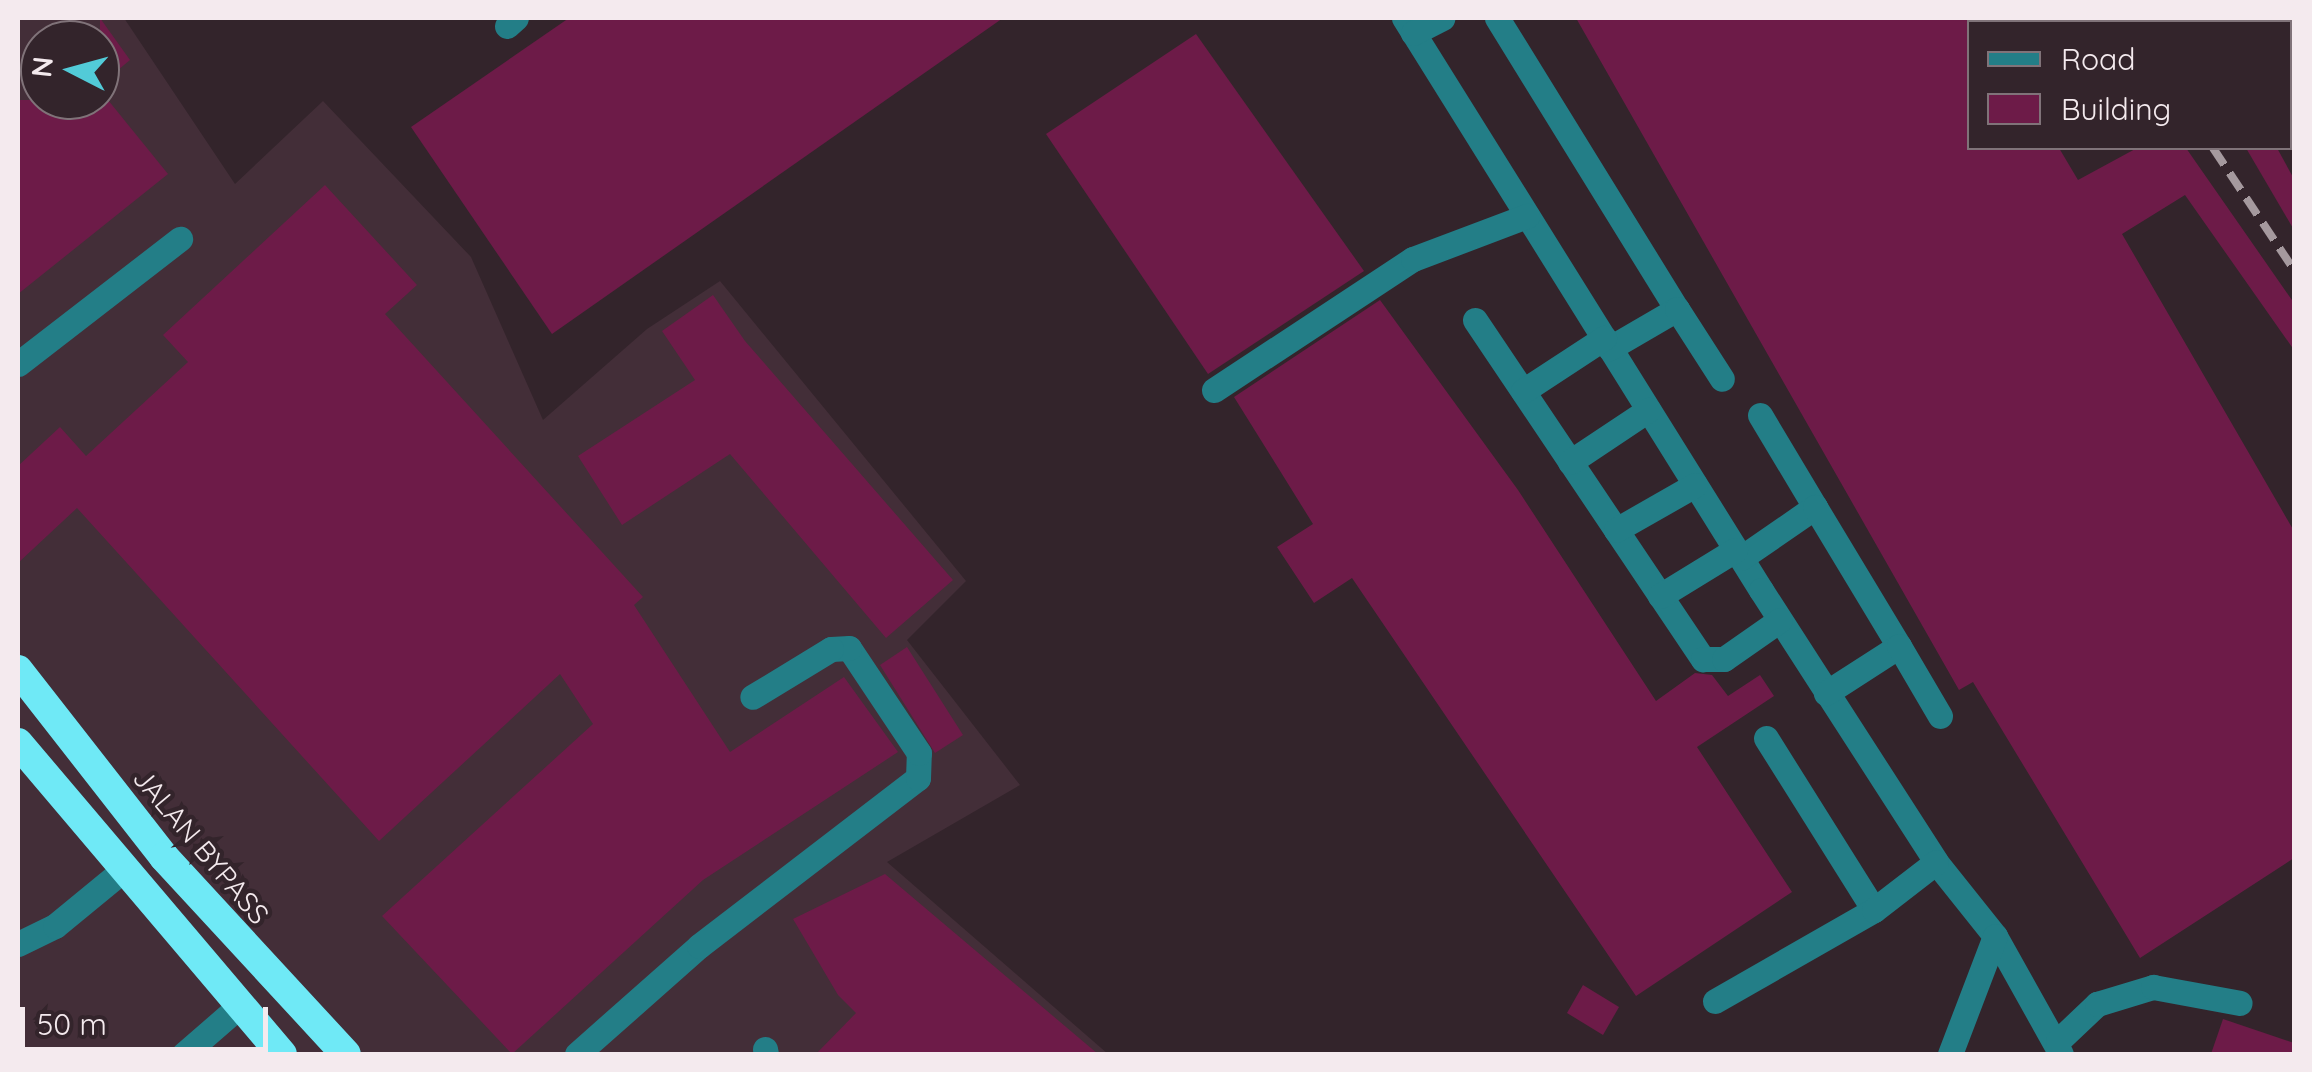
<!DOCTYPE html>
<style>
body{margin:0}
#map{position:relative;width:2312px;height:1072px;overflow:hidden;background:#33242b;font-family:Quicksand,sans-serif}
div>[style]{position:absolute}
.built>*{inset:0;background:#432e38}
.building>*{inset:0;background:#6d1b48}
.minor>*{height:25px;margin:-12.5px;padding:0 12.5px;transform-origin:12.5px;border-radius:12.5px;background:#237e87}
.highway>*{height:30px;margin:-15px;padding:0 15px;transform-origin:15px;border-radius:15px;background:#6fe9f6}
.rail>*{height:8px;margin-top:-4px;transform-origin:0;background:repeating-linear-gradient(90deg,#a5999e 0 20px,transparent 0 30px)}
span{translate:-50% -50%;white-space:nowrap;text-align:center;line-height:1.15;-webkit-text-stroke:9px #33242b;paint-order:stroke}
.street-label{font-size:28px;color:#f4eaee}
.frame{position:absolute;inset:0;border:20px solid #f4eaee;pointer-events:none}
.legend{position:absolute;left:1967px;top:20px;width:325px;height:130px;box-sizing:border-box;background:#33242b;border:2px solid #807379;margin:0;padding:12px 18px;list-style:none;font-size:30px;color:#f4eaee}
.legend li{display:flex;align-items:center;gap:20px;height:50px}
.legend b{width:50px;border:2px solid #807379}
.north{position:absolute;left:20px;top:20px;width:100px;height:100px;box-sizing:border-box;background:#33242b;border:2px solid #807379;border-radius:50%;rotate:276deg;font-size:28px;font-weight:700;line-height:40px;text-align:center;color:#f4eaee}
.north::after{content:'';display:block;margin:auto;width:35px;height:45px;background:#52cbd8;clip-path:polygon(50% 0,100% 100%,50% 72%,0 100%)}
.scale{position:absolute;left:20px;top:1007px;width:248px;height:45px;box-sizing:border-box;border:5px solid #f4eaee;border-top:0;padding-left:12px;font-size:30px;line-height:35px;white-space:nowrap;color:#f4eaee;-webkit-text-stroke:8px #33242b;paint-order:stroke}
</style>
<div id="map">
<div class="built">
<div style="clip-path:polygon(evenodd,18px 18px,124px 18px,235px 184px,323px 101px,471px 257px,543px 420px,647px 329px,720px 281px,966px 581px,907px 640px,1020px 785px,887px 862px,1108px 1054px,18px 1054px,18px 18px,40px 40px,100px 40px,100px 100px,40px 100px,40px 40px)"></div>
</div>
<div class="building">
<div style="clip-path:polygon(100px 18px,130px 60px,100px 85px)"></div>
<div style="clip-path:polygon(569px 18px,1003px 18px,552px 334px,411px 127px)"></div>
<div style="clip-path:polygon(1576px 18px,1970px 18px,1970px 148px,2059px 148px,2078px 180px,2137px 148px,2186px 148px,2294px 303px,2294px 350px,2185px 195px,2122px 234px,2294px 531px,2294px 858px,2140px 958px,1973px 682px,1959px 690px)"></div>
<div style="clip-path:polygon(1196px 34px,1364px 271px,1208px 374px,1046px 134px)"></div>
<div style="clip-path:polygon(18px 100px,108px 100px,168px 174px,18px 294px)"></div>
<div style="clip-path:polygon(2246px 148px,2277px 148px,2294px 179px,2294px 230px)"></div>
<div style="clip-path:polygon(325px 185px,417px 285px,385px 314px,643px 597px,634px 605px,730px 752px,844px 677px,898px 752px,703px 880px,512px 1054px,382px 916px,593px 724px,560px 674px,379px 841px,77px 508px,18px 563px,18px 466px,60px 427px,86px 456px,188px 362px,163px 335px)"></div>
<div style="clip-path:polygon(713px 295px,745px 341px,953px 580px,886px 638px,730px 454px,622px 525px,578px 456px,695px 380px,662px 331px)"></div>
<div style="clip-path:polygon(1380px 300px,1518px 490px,1656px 701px,1695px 673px,1712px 675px,1728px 696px,1760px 675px,1774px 696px,1697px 747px,1792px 892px,1636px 996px,1352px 578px,1314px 603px,1277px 547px,1313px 524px,1234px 397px)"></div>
<div style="clip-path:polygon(907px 647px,963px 735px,935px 753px,880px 665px)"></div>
<div style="clip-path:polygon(885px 874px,1098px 1054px,816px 1054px,856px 1013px,838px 995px,793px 919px)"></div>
<div style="clip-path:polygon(1583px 985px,1619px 1007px,1603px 1035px,1567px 1013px)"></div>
<div style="clip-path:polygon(2223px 1019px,2294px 1043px,2294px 1054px,2211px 1054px)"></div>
</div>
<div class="minor">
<div style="left:1404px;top:18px;width:674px;rotate:58.03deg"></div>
<div style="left:1761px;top:590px;width:323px;rotate:57.2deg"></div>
<div style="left:1936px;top:862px;width:95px;rotate:51.4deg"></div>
<div style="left:1995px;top:936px;width:135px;rotate:60.8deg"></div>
<div style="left:1497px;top:18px;width:342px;rotate:58.3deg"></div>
<div style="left:1677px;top:309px;width:78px;rotate:149.8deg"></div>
<div style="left:507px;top:26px;width:12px;rotate:-42deg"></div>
<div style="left:1413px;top:33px;width:33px;rotate:-27deg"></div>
<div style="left:1677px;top:309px;width:83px;rotate:57.3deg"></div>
<div style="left:1475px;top:320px;width:409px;rotate:56.1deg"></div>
<div style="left:1703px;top:659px;width:21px"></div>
<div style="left:1724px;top:659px;width:68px;rotate:-34.9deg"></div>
<div style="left:18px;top:364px;width:205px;rotate:-37.7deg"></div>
<div style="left:1214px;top:390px;width:238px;rotate:-33.4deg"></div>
<div style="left:1413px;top:259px;width:122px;rotate:-20.7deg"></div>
<div style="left:1523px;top:391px;width:97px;rotate:-33.2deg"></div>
<div style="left:1760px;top:415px;width:107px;rotate:59.1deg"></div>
<div style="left:1570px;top:462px;width:94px;rotate:-33.7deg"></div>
<div style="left:1616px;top:530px;width:91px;rotate:-29.7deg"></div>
<div style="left:1741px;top:558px;width:90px;rotate:-34.6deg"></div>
<div style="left:1815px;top:507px;width:162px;rotate:58.9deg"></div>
<div style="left:1899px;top:646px;width:87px;rotate:147.2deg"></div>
<div style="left:1660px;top:596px;width:88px;rotate:-31.5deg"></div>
<div style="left:1899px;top:646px;width:81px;rotate:59.6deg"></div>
<div style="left:1766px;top:738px;width:203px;rotate:57.9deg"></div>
<div style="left:18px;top:944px;width:41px;rotate:-25.9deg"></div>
<div style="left:55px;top:926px;width:87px;rotate:-39.4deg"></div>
<div style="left:1715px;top:1001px;width:183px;rotate:-29.8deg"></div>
<div style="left:1874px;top:910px;width:78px;rotate:-37.7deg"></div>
<div style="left:2058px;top:1041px;width:54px;rotate:-43.5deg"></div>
<div style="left:2097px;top:1004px;width:59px;rotate:-16.9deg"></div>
<div style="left:2153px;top:987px;width:88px;rotate:10.4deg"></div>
<div style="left:765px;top:1049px;width:5px;rotate:79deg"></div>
<div style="left:184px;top:1054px;width:72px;rotate:-41deg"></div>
<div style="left:577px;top:1054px;width:163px;rotate:-41.5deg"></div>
<div style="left:699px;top:946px;width:276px;rotate:-37.5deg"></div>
<div style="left:918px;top:778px;width:25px;rotate:-88deg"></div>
<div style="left:919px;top:753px;width:126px;rotate:-123.7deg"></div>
<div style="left:849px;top:648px;width:18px;rotate:177deg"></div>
<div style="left:831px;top:649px;width:92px;rotate:148.7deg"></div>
<div style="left:1950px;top:1054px;width:126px;rotate:-69.1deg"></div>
</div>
<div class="highway">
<div style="left:18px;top:670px;width:237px;rotate:52deg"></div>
<div style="left:164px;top:857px;width:268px;rotate:47.3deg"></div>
<div style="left:18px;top:743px;width:408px;rotate:49.7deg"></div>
</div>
<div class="rail">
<div style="left:2126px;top:18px;width:6px;rotate:45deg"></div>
<div style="left:2213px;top:148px;width:146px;rotate:56.4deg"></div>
</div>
<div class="street-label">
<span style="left:201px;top:846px;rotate:50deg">JALAN BYPASS</span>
</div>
<div class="frame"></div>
<ul class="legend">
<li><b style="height:12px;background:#237e87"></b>Road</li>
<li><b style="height:28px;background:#6d1b48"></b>Building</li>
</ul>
<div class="north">N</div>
<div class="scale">50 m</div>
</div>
